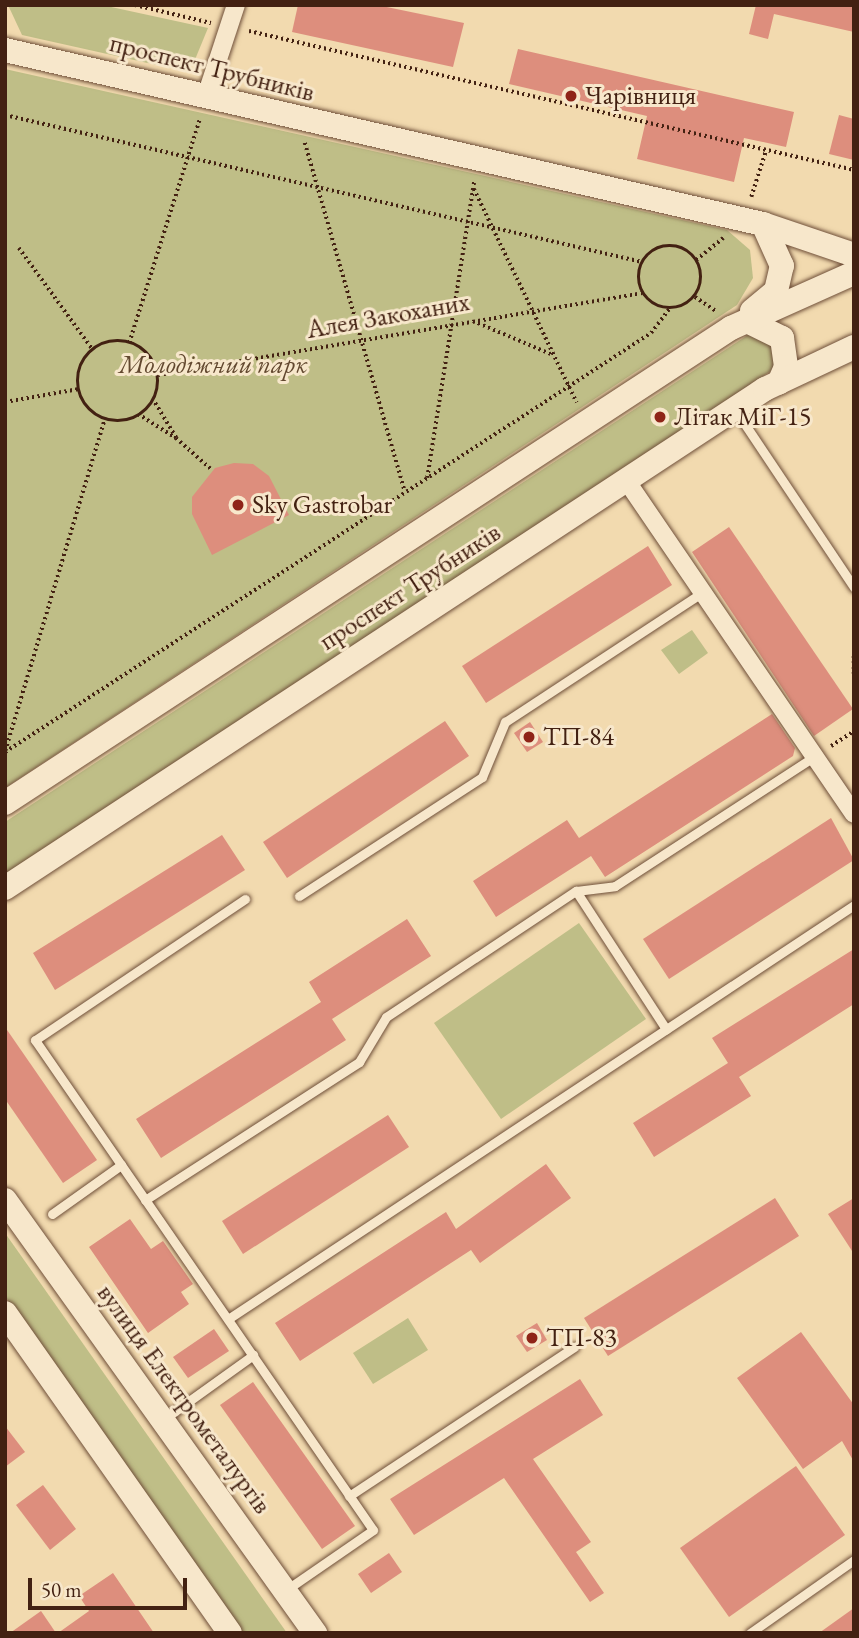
<!DOCTYPE html>
<meta charset="utf-8">
<style>
body{margin:0}
#map{position:relative;width:859px;height:1638px;overflow:hidden;background:#f2daaf;font-family:"EB Garamond",serif}
div>[style]{position:absolute}
.green>*{inset:0;background:#bfbe87}
.building>*{inset:0;background:#dd8e7d}
.path>*{height:3.5px;margin-top:-1.75px;transform-origin:0;background:repeating-linear-gradient(90deg,#432112 0 2px,transparent 0 5.5px)}
.path>.ring{margin:-1.75px;padding:0;box-sizing:content-box;background:none;border:3.5px solid #432112;border-radius:50%}
.roads{filter:drop-shadow(0 0 2px #6f4f39) drop-shadow(0 0 2px #6f4f39)}
.service>*{height:9px;margin:-4.5px;padding:0 4.5px;transform-origin:4.5px;border-radius:4.5px;background:#f7e7cb}
.minor>*{height:18px;margin:-9px;padding:0 9px;transform-origin:9px;border-radius:9px;background:#f7e7cb}
.secondary>*{height:24px;margin:-12px;padding:0 12px;transform-origin:12px;border-radius:12px;background:#f7e7cb}
.dots>*{width:19px;height:19px;translate:-50% -50%;box-sizing:border-box;border:4px solid #f7e7cb;border-radius:50%}
span{translate:-50% -50%;white-space:nowrap;text-align:center;line-height:1.15;-webkit-text-stroke:6px #f7e7cb;paint-order:stroke}
.street-label{font-size:26px;color:#432112}
.poi-label{font-size:26px;color:#432112}
.left{translate:0 -50%;text-align:left}
.park-label{font-size:26px;color:#62482f;font-style:italic}
.frame{position:absolute;inset:0;border:7px solid #432112;pointer-events:none}
.scale{position:absolute;left:28px;top:1578px;width:159px;height:32px;box-sizing:border-box;border:4px solid #432112;border-top:0;padding-left:9px;font-size:21px;line-height:24px;white-space:nowrap;color:#432112;-webkit-text-stroke:5px #f7e7cb;paint-order:stroke}
</style>
<div id="map">
<div class="green">
<div style="clip-path:polygon(8px 5px,102px 5px,208px 28px,194px 62px,170px 68px,22px 35px)"></div>
<div style="clip-path:polygon(5px 69px,727px 230px,750px 250px,753px 278px,737px 305px,5px 788px)"></div>
<div style="clip-path:polygon(751px 333px,773px 342px,775px 368px,5px 880px,5px 822px)"></div>
<div style="clip-path:polygon(692px 630px,708px 653px,679px 674px,661px 650px)"></div>
<div style="clip-path:polygon(579px 923px,646px 1019px,501px 1119px,434px 1023px)"></div>
<div style="clip-path:polygon(5px 1233px,287px 1633px,243px 1633px,5px 1296px)"></div>
<div style="clip-path:polygon(408px 1318px,428px 1350px,373px 1384px,353px 1353px)"></div>
</div>
<div class="building">
<div style="clip-path:polygon(298px 5px,377px 5px,464px 23px,453px 67px,292px 32px)"></div>
<div style="clip-path:polygon(756px 5px,854px 5px,854px 32px,774px 14px,768px 39px,749px 34px)"></div>
<div style="clip-path:polygon(518px 49px,794px 112px,786px 147px,744px 138px,734px 182px,637px 159px,647px 116px,509px 84px)"></div>
<div style="clip-path:polygon(839px 115px,854px 119px,854px 160px,829px 154px)"></div>
<div style="clip-path:polygon(234px 463px,253px 464px,269px 476px,289px 515px,212px 555px,192px 514px,192px 497px,215px 468px)"></div>
<div style="clip-path:polygon(729px 527px,853px 709px,814px 736px,692px 552px)"></div>
<div style="clip-path:polygon(648px 546px,672px 585px,486px 703px,462px 666px)"></div>
<div style="clip-path:polygon(772px 714px,795px 748px,793px 756px,605px 877px,591px 856px,496px 917px,473px 881px,567px 820px,579px 838px)"></div>
<div style="clip-path:polygon(445px 721px,469px 756px,287px 878px,263px 842px)"></div>
<div style="clip-path:polygon(530px 722px,543px 742px,527px 752px,514px 733px)"></div>
<div style="clip-path:polygon(831px 818px,854px 860px,669px 979px,643px 939px)"></div>
<div style="clip-path:polygon(222px 835px,245px 870px,55px 990px,33px 953px)"></div>
<div style="clip-path:polygon(407px 919px,431px 956px,332px 1019px,346px 1040px,161px 1158px,136px 1119px,321px 1002px,309px 982px)"></div>
<div style="clip-path:polygon(854px 949px,854px 1004px,739px 1077px,751px 1096px,654px 1157px,633px 1123px,728px 1063px,712px 1038px)"></div>
<div style="clip-path:polygon(5px 1027px,97px 1160px,63px 1183px,5px 1099px)"></div>
<div style="clip-path:polygon(388px 1115px,409px 1147px,243px 1254px,222px 1221px)"></div>
<div style="clip-path:polygon(546px 1164px,571px 1198px,480px 1263px,471px 1250px,300px 1361px,275px 1323px,446px 1212px,456px 1229px)"></div>
<div style="clip-path:polygon(775px 1198px,799px 1236px,608px 1356px,584px 1318px)"></div>
<div style="clip-path:polygon(854px 1198px,854px 1254px,828px 1214px)"></div>
<div style="clip-path:polygon(130px 1219px,151px 1249px,163px 1241px,193px 1284px,181px 1292px,189px 1304px,148px 1333px,89px 1247px)"></div>
<div style="clip-path:polygon(537px 1323px,547px 1340px,527px 1352px,516px 1336px)"></div>
<div style="clip-path:polygon(214px 1329px,229px 1351px,188px 1378px,173px 1357px)"></div>
<div style="clip-path:polygon(801px 1332px,854px 1405px,854px 1462px,842px 1441px,803px 1469px,737px 1378px)"></div>
<div style="clip-path:polygon(580px 1379px,603px 1415px,533px 1459px,591px 1542px,576px 1552px,604px 1593px,590px 1602px,504px 1478px,414px 1535px,390px 1499px)"></div>
<div style="clip-path:polygon(253px 1382px,355px 1526px,322px 1549px,220px 1405px)"></div>
<div style="clip-path:polygon(5px 1426px,25px 1452px,5px 1467px)"></div>
<div style="clip-path:polygon(796px 1466px,845px 1535px,729px 1617px,680px 1548px)"></div>
<div style="clip-path:polygon(43px 1485px,76px 1529px,50px 1550px,16px 1505px)"></div>
<div style="clip-path:polygon(389px 1553px,402px 1572px,371px 1593px,358px 1574px)"></div>
<div style="clip-path:polygon(113px 1573px,154px 1633px,58px 1633px,89px 1611px,79px 1596px)"></div>
<div style="clip-path:polygon(854px 1608px,854px 1633px,819px 1633px)"></div>
<div style="clip-path:polygon(41px 1611px,56px 1633px,10px 1633px)"></div>
</div>
<div class="path">
<div style="left:135px;top:5px;width:78px;rotate:13.3deg"></div>
<div style="left:249px;top:31px;width:621px;rotate:12.94deg"></div>
<div style="left:5px;top:115px;width:654px;rotate:12.99deg"></div>
<div style="left:305px;top:143px;width:363px;rotate:74deg"></div>
<div style="left:474px;top:189px;width:237px;rotate:64.3deg"></div>
<div style="left:751px;top:197px;width:49px;rotate:-72.3deg"></div>
<div class="ring" style="left:639px;top:246px;width:58.5px;height:58.5px"></div>
<div style="left:19px;top:248px;width:126px;rotate:54deg"></div>
<div style="left:696px;top:260px;width:35px;rotate:-39deg"></div>
<div style="left:695px;top:297px;width:25px;rotate:34deg"></div>
<div style="left:473px;top:321px;width:87px;rotate:23deg"></div>
<div class="ring" style="left:78px;top:341px;width:76.5px;height:76.5px"></div>
<div style="left:129px;top:343px;width:236px;rotate:-72.5deg"></div>
<div style="left:158px;top:375px;width:491px;rotate:-9.6deg"></div>
<div style="left:5px;top:402px;width:75px;rotate:-10deg"></div>
<div style="left:138px;top:414px;width:45px;rotate:32.3deg"></div>
<div style="left:176px;top:438px;width:44px;rotate:-121.2deg"></div>
<div style="left:176px;top:438px;width:48px;rotate:41.6deg"></div>
<div style="left:427px;top:478px;width:301px;rotate:-81deg"></div>
<div style="left:854px;top:656px;width:18px;rotate:90deg"></div>
<div style="left:831px;top:746px;width:27px;rotate:-33deg"></div>
<div style="left:5px;top:751px;width:348px;rotate:-73.3deg"></div>
<div style="left:5px;top:752px;width:770px;rotate:-32.97deg"></div>
<div style="left:651px;top:333px;width:30px;rotate:-53deg"></div>
</div>
<div class="roads">
<div class="service">
<div style="left:736px;top:411px;width:212px;rotate:56.2deg"></div>
<div style="left:576px;top:891px;width:165px;rotate:56.9deg"></div>
<div style="left:299px;top:896px;width:218px;rotate:-33deg"></div>
<div style="left:482px;top:777px;width:60px;rotate:-67.3deg"></div>
<div style="left:505px;top:722px;width:237px;rotate:-33.3deg"></div>
<div style="left:245px;top:899px;width:253px;rotate:146.1deg"></div>
<div style="left:35px;top:1040px;width:595px;rotate:55.4deg"></div>
<div style="left:373px;top:1530px;width:106px;rotate:145.4deg"></div>
<div style="left:145px;top:1200px;width:255px;rotate:-32.8deg"></div>
<div style="left:359px;top:1062px;width:52px;rotate:-59deg"></div>
<div style="left:386px;top:1017px;width:228px;rotate:-33.6deg"></div>
<div style="left:576px;top:891px;width:39px;rotate:-7deg"></div>
<div style="left:615px;top:886px;width:239px;rotate:-33deg"></div>
<div style="left:52px;top:1214px;width:85px;rotate:-35.4deg"></div>
<div style="left:228px;top:1319px;width:751px;rotate:-33.48deg"></div>
<div style="left:164px;top:1419px;width:110px;rotate:-35.7deg"></div>
<div style="left:349px;top:1496px;width:270px;rotate:-33.5deg"></div>
<div style="left:750px;top:1633px;width:127px;rotate:-35.1deg"></div>
</div>
<div class="minor">
<div style="left:206px;top:96px;width:96px;rotate:-71.8deg"></div>
<div style="left:626px;top:480px;width:404px;rotate:55.7deg"></div>
</div>
<div class="secondary">
<div style="left:5px;top:50px;width:778px;rotate:12.93deg"></div>
<div style="left:763px;top:224px;width:96px;rotate:18.8deg"></div>
<div style="left:752px;top:311px;width:31px;rotate:-40deg"></div>
<div style="left:776px;top:291px;width:26px;rotate:-77deg"></div>
<div style="left:782px;top:266px;width:46px;rotate:-114.3deg"></div>
<div style="left:747px;top:321px;width:39px;rotate:26deg"></div>
<div style="left:782px;top:338px;width:29px;rotate:82deg"></div>
<div style="left:786px;top:367px;width:17px;rotate:114deg"></div>
<div style="left:5px;top:803px;width:868px;rotate:-33.2deg"></div>
<div style="left:731px;top:328px;width:135px;rotate:-24.1deg"></div>
<div style="left:5px;top:888px;width:909px;rotate:-33.29deg"></div>
<div style="left:765px;top:389px;width:98px;rotate:-25.3deg"></div>
<div style="left:5px;top:1200px;width:533px;rotate:54.4deg"></div>
<div style="left:5px;top:1313px;width:391px;rotate:54.9deg"></div>
</div>
</div>
<div class="dots">
<div style="left:571px;top:96px;background:#8f2418"></div>
<div style="left:660px;top:417px;background:#8f2418"></div>
<div style="left:238px;top:505px;background:#8f2418"></div>
<div style="left:529px;top:737px;background:#8f2418"></div>
<div style="left:532px;top:1338px;background:#8f2418"></div>
</div>
<div class="street-label">
<span style="left:212px;top:68px;rotate:14deg">проспект Трубників</span>
<span style="left:388px;top:316px;rotate:-10deg">Алея Закоханих</span>
<span style="left:410px;top:587px;rotate:-33deg">проспект Трубників</span>
<span style="left:184px;top:1399px;rotate:54deg">вулиця Електрометалургів</span>
</div>
<div class="poi-label">
<span class="left" style="left:585px;top:96px">Чарівниця</span>
<span class="left" style="left:674px;top:417px">Літак МіГ-15</span>
<span class="left" style="left:252px;top:505px">Sky Gastrobar</span>
<span class="left" style="left:543px;top:737px">ТП-84</span>
<span class="left" style="left:546px;top:1338px">ТП-83</span>
</div>
<div class="park-label">
<span style="left:213px;top:365px">Молодіжний парк</span>
</div>
<div class="frame"></div>
<div class="scale">50 m</div>
</div>
